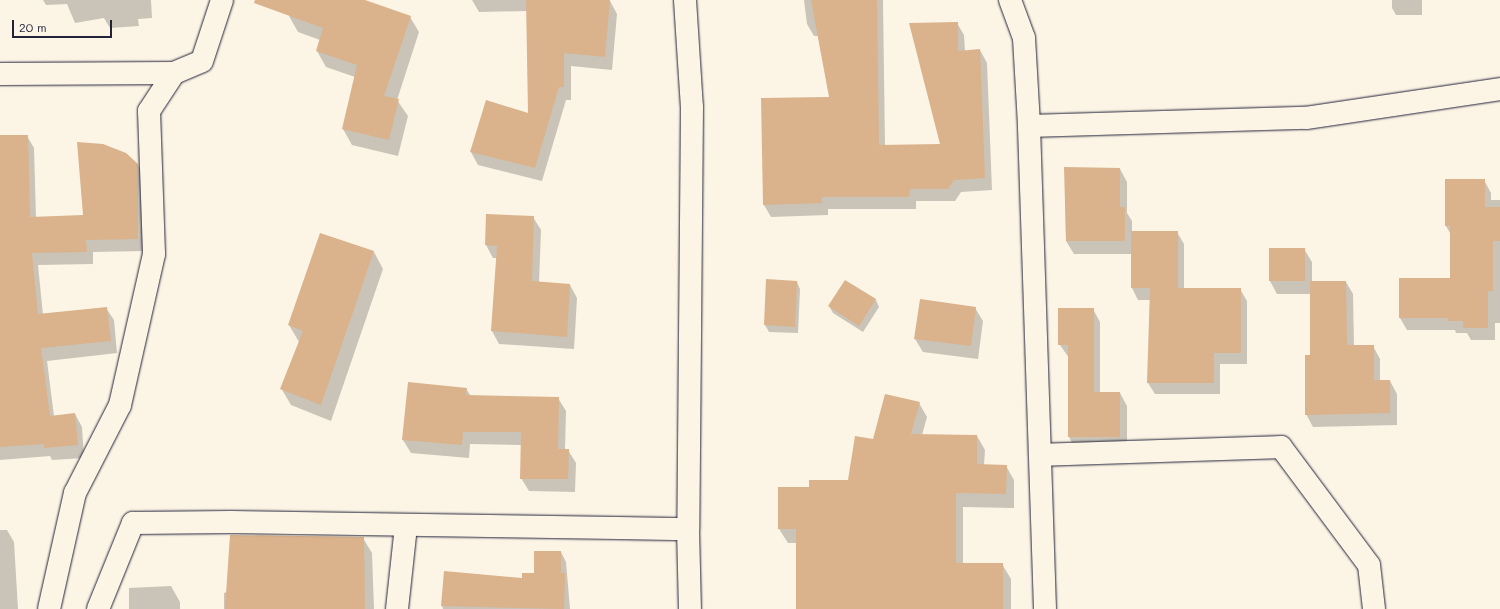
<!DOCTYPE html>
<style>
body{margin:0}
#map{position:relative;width:1500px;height:609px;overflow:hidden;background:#fcf5e5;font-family:Mali,sans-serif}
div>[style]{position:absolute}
.shadow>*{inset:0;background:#0003}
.building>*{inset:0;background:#dab28b}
.roads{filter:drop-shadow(0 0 1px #22223b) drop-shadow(0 0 1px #22223b)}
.minor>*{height:22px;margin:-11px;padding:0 11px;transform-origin:11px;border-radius:11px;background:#fcf5e5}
span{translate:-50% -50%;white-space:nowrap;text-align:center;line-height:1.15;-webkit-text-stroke:3px #fcf5e5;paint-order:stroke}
.scale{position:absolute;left:12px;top:20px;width:100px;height:18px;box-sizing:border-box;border:2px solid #22223b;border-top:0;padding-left:5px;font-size:12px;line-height:14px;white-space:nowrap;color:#22223b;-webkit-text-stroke:3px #fcf5e5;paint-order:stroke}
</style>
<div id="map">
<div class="shadow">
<div style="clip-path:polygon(43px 0,151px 0,152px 18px,138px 19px,139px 26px,110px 28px,104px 18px,75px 23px,67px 4px,46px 5px)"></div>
<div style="clip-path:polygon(294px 0,362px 0,410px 17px,419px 32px,397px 100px,408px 116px,398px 156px,352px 145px,343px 129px,355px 77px,326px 67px,317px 51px,320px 40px,298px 32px,289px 16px)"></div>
<div style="clip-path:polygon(472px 0,605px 0,610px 1px,617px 14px,612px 70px,571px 66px,571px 100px,566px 100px,542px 181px,478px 165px,471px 152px,529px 115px,527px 11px,479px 12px)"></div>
<div style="clip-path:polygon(804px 0,883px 0,885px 145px,941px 145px,957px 23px,964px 35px,965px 52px,980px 50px,987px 63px,992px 190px,961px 192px,955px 201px,916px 201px,916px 209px,828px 209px,828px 215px,771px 217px,764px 205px,830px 98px,818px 36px,814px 36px,807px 24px)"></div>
<div style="clip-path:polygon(1392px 0,1422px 0,1422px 15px,1396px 15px,1392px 8px)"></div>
<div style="clip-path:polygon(0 136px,27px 136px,34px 148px,36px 218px,84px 216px,138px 165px,145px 177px,145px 251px,93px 252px,93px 264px,38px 265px,43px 315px,106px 308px,114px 320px,117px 353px,47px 361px,54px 416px,75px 414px,82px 427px,84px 458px,52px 460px,50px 456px,0 460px)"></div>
<div style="clip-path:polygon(1065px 168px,1120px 169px,1127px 182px,1127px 213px,1132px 221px,1132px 232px,1177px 232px,1184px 244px,1184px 289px,1240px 289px,1247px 301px,1247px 364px,1220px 364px,1220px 394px,1155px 394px,1148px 383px,1151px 300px,1138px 300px,1132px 288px,1132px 254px,1074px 254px,1066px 241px)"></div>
<div style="clip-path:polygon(1446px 180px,1484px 180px,1491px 193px,1491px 200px,1500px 200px,1500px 323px,1495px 323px,1495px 340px,1471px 340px,1467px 333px,1456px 333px,1455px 330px,1407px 330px,1400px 318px,1451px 279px,1451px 235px,1446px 226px)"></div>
<div style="clip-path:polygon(533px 217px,541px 230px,539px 283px,570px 285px,577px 298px,574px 349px,499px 344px,492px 331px,497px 258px,493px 258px,486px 245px)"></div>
<div style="clip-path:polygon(1304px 249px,1312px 262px,1312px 282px,1346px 282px,1353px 294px,1354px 346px,1373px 346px,1380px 359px,1380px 381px,1390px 381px,1397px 394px,1397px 425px,1313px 427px,1306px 414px,1311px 356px,1311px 294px,1277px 294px,1270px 281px)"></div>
<div style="clip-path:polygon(374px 252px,383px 269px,331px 421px,291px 405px,281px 388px,299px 342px,289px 325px)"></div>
<div style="clip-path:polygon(767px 280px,797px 282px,800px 289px,798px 333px,769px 332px,765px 325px)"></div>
<div style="clip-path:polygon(845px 281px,876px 300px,879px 307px,863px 332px,833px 313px,829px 306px)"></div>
<div style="clip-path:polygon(975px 308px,983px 321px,978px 359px,923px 352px,915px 339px)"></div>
<div style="clip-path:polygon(1060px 309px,1093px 309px,1100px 322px,1100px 393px,1120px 393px,1127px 406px,1127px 450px,1076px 450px,1069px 437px,1069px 358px,1060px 345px)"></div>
<div style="clip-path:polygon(466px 389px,471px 396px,558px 398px,566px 411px,565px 450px,568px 450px,576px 463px,575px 492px,529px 491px,521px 478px,522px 445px,470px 444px,469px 458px,411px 453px,403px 440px)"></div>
<div style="clip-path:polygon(919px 403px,927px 417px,922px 435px,977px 436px,985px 450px,984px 465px,1006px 466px,1014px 480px,1014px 508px,963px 507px,963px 564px,1002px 564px,1011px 579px,1011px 609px,797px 609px,797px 543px,788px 543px,779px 529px,810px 488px,849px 481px,874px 440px)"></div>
<div style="clip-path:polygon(0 530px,7px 530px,14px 542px,18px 609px,0 609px)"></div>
<div style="clip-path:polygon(363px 538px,372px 553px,374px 609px,224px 609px,224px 593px)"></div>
<div style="clip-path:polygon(561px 552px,566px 562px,570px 609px,443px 609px,442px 606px,445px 572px,523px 579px,535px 574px)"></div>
<div style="clip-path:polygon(171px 586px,180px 602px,180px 609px,129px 609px,129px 588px)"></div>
</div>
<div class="building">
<div style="clip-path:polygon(255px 0,365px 0,411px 16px,384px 96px,399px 99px,389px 140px,342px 129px,357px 65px,316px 51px,323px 28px,254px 3px)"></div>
<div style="clip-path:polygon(526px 0,610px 0,605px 57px,564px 53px,564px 87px,559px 87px,535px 168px,470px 152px,486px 100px,528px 113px)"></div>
<div style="clip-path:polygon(811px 0,877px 0,879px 145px,940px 144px,909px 23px,958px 22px,958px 51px,980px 49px,985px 178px,954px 180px,948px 189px,910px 189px,909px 197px,822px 197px,822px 203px,763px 205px,761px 98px,829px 97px)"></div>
<div style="clip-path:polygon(0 135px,28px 135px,30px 217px,83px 215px,77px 142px,103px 144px,126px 153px,138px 164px,138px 239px,86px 240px,87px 252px,32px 253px,38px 314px,107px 307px,111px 341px,41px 348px,50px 416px,75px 413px,78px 445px,44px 448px,44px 444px,0 447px)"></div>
<div style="clip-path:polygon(1064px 167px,1120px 168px,1120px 207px,1125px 207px,1125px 241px,1066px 241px)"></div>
<div style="clip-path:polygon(1445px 179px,1485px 179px,1485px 207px,1500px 207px,1500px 241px,1493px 241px,1493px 291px,1488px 291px,1488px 328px,1463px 328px,1463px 321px,1448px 321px,1448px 318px,1399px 318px,1399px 278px,1450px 278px,1450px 226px,1445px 226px)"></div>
<div style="clip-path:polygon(486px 214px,534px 216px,532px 281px,570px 284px,567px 337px,491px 331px,497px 246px,485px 245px)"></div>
<div style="clip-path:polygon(1131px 231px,1178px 231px,1178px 288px,1241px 288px,1241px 353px,1214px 353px,1214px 383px,1147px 383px,1150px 288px,1131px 288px)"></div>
<div style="clip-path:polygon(320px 233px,374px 251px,321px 405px,280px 389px,303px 331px,288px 325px)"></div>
<div style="clip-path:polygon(1269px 248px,1305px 248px,1305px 281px,1269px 281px)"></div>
<div style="clip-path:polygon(766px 279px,797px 281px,795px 327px,764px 325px)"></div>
<div style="clip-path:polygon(845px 280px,876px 299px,859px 326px,828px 306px)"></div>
<div style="clip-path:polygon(1310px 281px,1346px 281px,1347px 345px,1374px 345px,1374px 380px,1390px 380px,1390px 413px,1305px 415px,1305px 355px,1310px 355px)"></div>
<div style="clip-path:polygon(920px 299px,976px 307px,971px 346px,914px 339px)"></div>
<div style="clip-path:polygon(1058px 308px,1094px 308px,1094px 392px,1120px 392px,1120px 437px,1068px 437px,1068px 345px,1058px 345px)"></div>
<div style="clip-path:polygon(408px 382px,467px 388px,466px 395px,559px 397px,558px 449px,569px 449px,568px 479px,520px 479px,521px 432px,463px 432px,462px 445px,402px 440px)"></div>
<div style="clip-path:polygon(885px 394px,920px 402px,911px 434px,977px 435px,977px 464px,1007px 465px,1006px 494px,956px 493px,956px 563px,1003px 563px,1003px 609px,796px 609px,796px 529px,778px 529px,778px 487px,809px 487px,809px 480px,848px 480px,855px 436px,873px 439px)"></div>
<div style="clip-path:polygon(230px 535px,364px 537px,365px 609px,225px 609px)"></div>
<div style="clip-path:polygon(534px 551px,561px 551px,561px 573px,565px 573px,564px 609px,441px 606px,444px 571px,522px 578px,522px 573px,534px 573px)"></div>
</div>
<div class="roads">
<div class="minor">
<div style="left:685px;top:0;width:107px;rotate:86.3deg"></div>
<div style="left:692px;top:107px;width:422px;rotate:90.5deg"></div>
<div style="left:1010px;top:0;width:40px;rotate:69.8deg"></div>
<div style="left:1024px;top:38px;width:88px;rotate:86.7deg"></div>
<div style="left:0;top:74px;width:174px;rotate:-0.3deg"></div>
<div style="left:174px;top:73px;width:30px;rotate:-23deg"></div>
<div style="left:202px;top:61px;width:64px;rotate:-71.8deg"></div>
<div style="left:1040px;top:455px;width:241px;rotate:-1.9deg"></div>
<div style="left:1281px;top:447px;width:147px;rotate:53.3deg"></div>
<div style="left:1369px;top:565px;width:44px;rotate:83.5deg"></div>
<div style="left:49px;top:609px;width:119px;rotate:-77.4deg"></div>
<div style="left:75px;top:493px;width:99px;rotate:-62.9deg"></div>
<div style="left:120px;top:405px;width:155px;rotate:-77.3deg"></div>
<div style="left:154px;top:254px;width:143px;rotate:-92deg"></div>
<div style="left:149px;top:111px;width:45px;rotate:-56.7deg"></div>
<div style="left:98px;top:609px;width:93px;rotate:-67.9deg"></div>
<div style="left:133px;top:523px;width:98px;rotate:-0.6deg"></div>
<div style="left:231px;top:522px;width:457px;rotate:0.9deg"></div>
<div style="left:688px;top:529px;width:80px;rotate:88.6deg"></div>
<div style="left:397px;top:609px;width:83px;rotate:-83.8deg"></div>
<div style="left:1045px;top:609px;width:483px;rotate:-91.9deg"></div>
<div style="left:1029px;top:126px;width:277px;rotate:-1.7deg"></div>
<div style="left:1306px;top:118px;width:196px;rotate:-8.5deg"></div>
</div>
</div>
<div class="scale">20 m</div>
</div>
